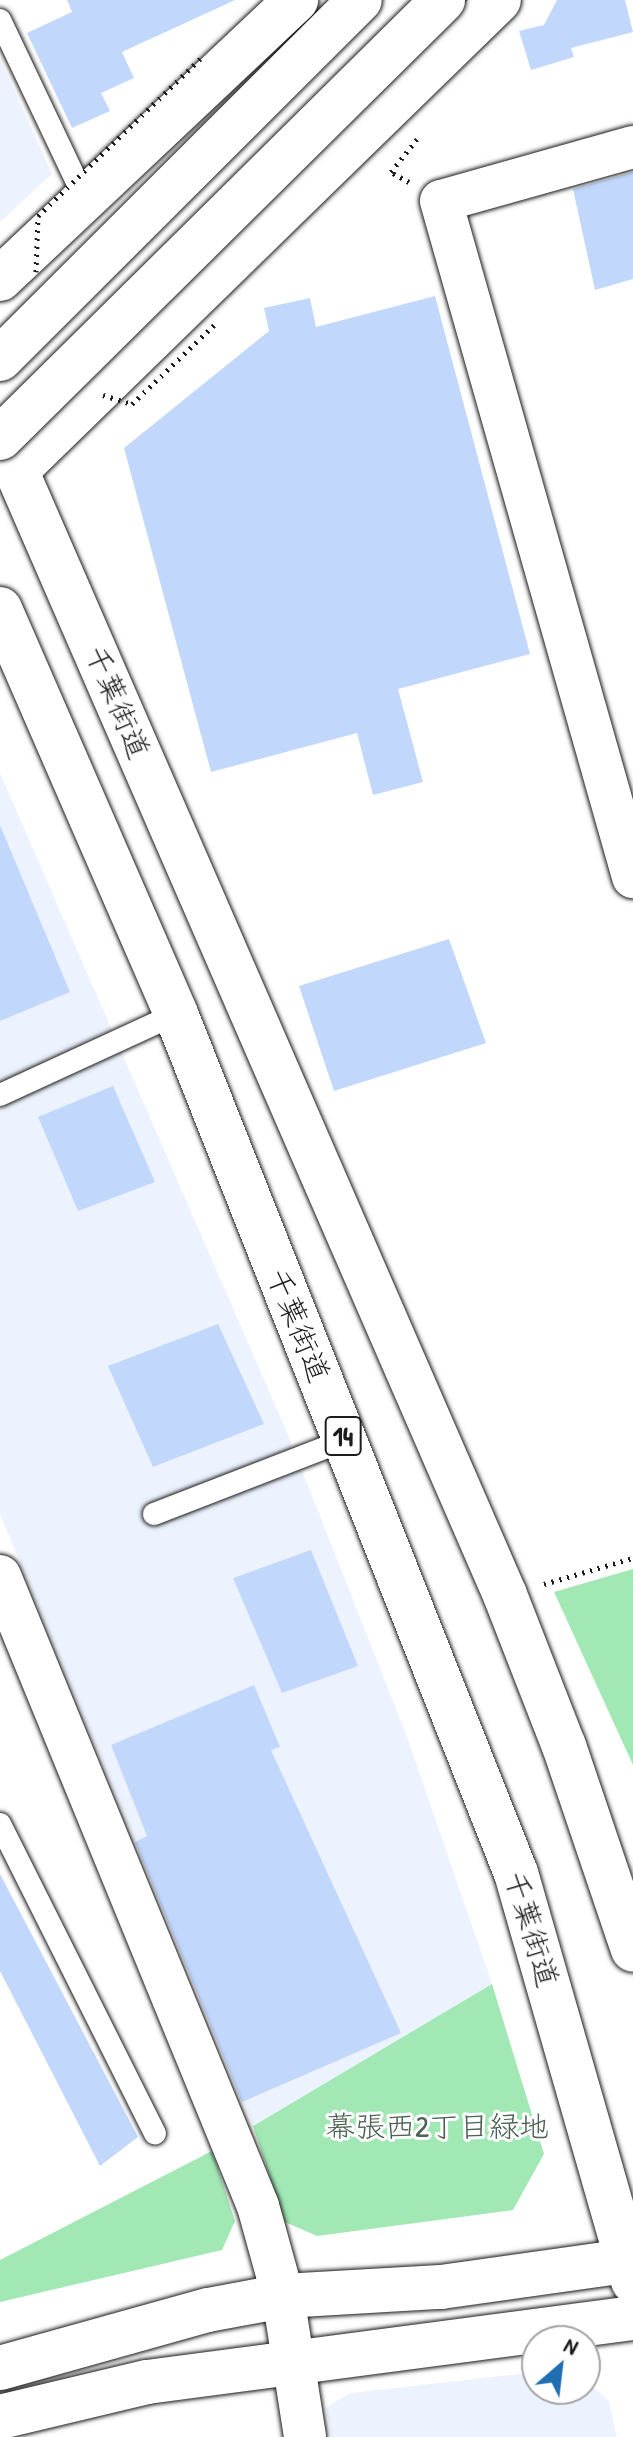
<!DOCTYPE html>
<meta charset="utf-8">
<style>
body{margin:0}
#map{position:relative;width:633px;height:2437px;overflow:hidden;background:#fff;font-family:"Patrick Hand","Klee One",sans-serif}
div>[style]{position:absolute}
.built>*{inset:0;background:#edf3fe}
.green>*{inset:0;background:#a1e8b5}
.building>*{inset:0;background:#c2d7fc}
.path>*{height:5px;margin-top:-2.5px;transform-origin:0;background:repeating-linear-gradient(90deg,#1c1c1c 0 2px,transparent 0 8px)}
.roads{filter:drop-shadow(0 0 2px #1c1c1c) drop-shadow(0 0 2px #1c1c1c)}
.lane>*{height:22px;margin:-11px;padding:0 11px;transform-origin:11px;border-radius:11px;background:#fff}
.street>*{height:42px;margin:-21px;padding:0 21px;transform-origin:21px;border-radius:21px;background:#fff}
.secondary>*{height:44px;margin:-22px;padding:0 22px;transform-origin:22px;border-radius:22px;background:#fff}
.highway>*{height:44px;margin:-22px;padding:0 22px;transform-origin:22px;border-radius:22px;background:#fff}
.path-bridge>*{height:5px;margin-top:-2.5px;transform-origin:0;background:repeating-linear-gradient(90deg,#1c1c1c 0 2px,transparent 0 8px)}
.bridges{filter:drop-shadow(0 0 2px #1c1c1c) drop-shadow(0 0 2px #1c1c1c)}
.secondary-bridge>*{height:44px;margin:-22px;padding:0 22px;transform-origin:22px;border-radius:22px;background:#fff}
span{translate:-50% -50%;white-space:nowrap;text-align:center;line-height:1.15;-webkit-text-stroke:6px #fff;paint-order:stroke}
.shield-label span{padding:2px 6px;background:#fff;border:2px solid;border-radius:6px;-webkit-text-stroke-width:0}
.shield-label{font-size:28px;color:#1c1c1c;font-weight:700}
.street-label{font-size:30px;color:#1c1c1c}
.park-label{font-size:30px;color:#4b6352}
.north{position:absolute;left:521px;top:2325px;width:80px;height:80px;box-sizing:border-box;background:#fff;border:2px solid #a4a4a4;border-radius:50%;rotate:28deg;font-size:22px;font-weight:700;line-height:32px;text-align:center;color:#1c1c1c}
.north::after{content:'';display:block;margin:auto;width:28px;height:36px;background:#1f6fb2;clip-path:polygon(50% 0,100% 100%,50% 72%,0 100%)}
</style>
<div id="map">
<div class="built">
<div style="clip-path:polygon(0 59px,52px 174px,0 222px)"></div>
<div style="clip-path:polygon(0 773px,286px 1430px,406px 1734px,492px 1984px,253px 2126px,0 1514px)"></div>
<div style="clip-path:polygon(537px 2372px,537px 2389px,585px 2389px,585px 2380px,609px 2401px,617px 2437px,331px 2437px,326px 2408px,350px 2393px)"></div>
</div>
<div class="green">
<div style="clip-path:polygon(633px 1569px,633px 1765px,554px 1592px)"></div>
<div style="clip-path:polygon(492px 1984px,544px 2154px,513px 2210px,317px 2236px,285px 2222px,253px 2126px)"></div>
<div style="clip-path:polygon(212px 2151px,235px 2221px,222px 2250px,0 2302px,0 2260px)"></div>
</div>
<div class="building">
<div style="clip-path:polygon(67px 0,235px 0,122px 52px,134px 78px,101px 93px,110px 111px,72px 128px,27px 33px,72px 12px)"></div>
<div style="clip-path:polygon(557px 0,625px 0,633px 32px,571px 48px,574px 57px,531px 70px,519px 31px,544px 25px)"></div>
<div style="clip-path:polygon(633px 172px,633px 279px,595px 290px,573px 189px)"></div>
<div style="clip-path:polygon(435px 296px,530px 654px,398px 689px,423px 782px,373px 795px,357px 733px,211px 772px,124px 448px,269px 331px,264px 308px,310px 298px,316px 327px)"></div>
<div style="clip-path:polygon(0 825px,70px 992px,0 1021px)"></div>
<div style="clip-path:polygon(449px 939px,486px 1043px,334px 1091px,299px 986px)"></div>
<div style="clip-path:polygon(113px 1086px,155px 1182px,78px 1211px,38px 1117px)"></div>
<div style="clip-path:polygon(218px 1324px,264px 1424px,153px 1467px,108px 1366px)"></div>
<div style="clip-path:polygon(311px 1550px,358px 1666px,282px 1693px,233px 1578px)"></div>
<div style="clip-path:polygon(254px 1685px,280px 1747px,271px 1750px,401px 2033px,242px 2102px,135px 1842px,147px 1836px,111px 1745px)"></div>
<div style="clip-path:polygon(0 1874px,138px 2137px,100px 2166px,0 1971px)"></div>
</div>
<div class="path">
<div style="left:409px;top:182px;width:21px;rotate:-151deg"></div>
<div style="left:391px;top:172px;width:42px;rotate:-51.8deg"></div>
<div style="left:544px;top:1584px;width:93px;rotate:-16.3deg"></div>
</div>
<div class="roads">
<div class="lane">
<div style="left:0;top:20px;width:198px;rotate:64.6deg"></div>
<div style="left:0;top:1095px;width:194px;rotate:-24.7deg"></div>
<div style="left:154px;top:1514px;width:205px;rotate:-21.2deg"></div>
<div style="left:0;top:1824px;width:346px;rotate:63.4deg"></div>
</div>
<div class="street">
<div style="left:633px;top:147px;width:199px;rotate:164.3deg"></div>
<div style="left:441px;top:201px;width:703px;rotate:74.14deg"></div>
<div style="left:0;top:1576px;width:681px;rotate:67.73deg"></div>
<div style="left:258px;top:2206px;width:93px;rotate:74.5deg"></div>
<div style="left:283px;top:2296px;width:143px;rotate:81.1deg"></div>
</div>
<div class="secondary">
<div style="left:0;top:279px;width:407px;rotate:-43.3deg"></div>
<div style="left:0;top:359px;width:508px;rotate:-44.92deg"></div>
<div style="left:17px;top:470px;width:673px;rotate:-44.28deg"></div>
<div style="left:0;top:2368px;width:216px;rotate:-15.6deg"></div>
<div style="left:208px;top:2310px;width:76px;rotate:-10.6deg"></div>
<div style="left:283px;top:2296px;width:158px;rotate:-3.3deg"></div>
<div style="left:441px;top:2287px;width:194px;rotate:-8deg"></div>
<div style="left:0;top:2417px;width:151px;rotate:-13.4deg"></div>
<div style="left:147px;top:2382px;width:490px;rotate:-7.5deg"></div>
</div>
<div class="highway">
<div style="left:0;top:433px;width:1267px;rotate:66.51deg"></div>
<div style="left:505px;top:1595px;width:162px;rotate:68.7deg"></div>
<div style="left:564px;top:1746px;width:215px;rotate:71.3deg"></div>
<div style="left:0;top:609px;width:442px;rotate:66.5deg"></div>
<div style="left:176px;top:1014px;width:924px;rotate:68.41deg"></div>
<div style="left:516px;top:1873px;width:425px;rotate:74deg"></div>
</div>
</div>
<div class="path-bridge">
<div style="left:36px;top:272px;width:56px;rotate:-88deg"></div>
<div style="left:38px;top:216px;width:226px;rotate:-44.1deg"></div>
<div style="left:103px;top:395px;width:30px;rotate:17deg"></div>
<div style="left:132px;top:404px;width:114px;rotate:-43.9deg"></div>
</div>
<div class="bridges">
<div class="secondary-bridge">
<div style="left:0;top:438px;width:623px;rotate:-44.67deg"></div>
</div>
</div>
<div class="shield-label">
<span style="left:343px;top:1436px">14</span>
</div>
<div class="street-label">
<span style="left:118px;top:702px;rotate:67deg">千葉街道</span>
<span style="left:299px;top:1325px;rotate:68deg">千葉街道</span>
<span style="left:532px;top:1929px;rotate:73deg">千葉街道</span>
</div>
<div class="park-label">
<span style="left:437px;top:2126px">幕張西2丁目緑地</span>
</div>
<div class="north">N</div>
</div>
